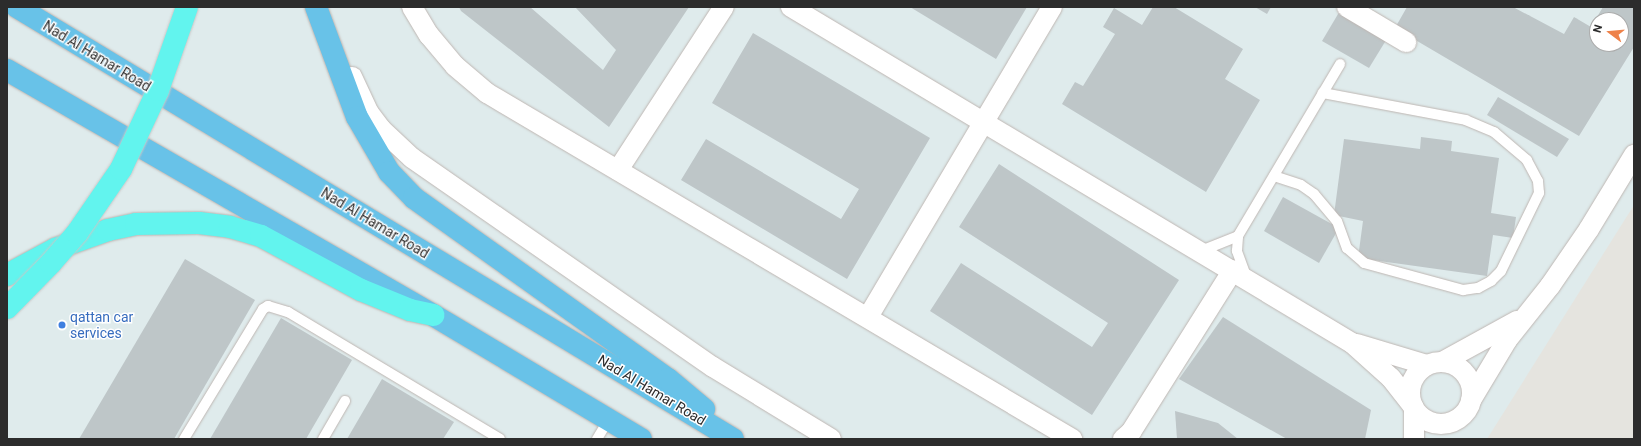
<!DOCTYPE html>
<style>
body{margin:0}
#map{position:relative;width:1641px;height:446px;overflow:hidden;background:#dfebec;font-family:Roboto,sans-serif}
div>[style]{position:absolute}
.industrial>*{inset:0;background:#e5e4df}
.building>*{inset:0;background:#bec6c8}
.roads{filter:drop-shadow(0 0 1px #beb6b2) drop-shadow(0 0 1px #beb6b2)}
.lane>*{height:10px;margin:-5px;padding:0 5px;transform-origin:5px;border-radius:5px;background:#fff}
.street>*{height:20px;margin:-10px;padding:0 10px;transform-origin:10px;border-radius:10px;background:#fff}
.street>.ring{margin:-10px;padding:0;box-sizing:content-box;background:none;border:20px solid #fff;border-radius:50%}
.primary>*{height:22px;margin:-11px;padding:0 11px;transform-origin:11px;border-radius:11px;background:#68c2e8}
.highway>*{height:22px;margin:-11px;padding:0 11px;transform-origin:11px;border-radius:11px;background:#62f4ee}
.bridges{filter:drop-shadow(0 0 1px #c8c8c8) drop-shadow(0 0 1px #c8c8c8)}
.highway-bridge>*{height:22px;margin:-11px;padding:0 11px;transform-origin:11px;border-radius:11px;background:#62f4ee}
.dots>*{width:11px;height:11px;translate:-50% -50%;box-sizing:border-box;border:2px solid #fff;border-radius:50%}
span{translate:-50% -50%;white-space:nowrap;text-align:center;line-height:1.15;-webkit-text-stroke:3px #fff;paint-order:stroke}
.street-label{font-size:14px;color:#2c2c2c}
.shop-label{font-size:14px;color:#366cbe}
.left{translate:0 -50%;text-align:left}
.frame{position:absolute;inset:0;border:8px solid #2c2c2c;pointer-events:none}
.north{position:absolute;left:1589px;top:12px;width:40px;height:40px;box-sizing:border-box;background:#fff;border:1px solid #ababab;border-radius:50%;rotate:286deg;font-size:11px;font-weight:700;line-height:16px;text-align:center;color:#2c2c2c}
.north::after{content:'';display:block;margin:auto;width:14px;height:18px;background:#ee824a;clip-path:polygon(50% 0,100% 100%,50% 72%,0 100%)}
</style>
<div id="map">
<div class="industrial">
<div style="clip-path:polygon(1634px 205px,1634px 439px,1487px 439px)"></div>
</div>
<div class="building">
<div style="clip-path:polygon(459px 7px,530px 7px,603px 70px,616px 50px,575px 7px,689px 7px,609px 127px,461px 11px)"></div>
<div style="clip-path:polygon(910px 7px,1027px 7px,996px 59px)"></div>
<div style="clip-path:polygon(1153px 7px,1174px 7px,1243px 49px,1225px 79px,1260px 100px,1206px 192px,1062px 104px,1075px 82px,1083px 86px,1115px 34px,1103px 27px,1114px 8px,1142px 25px)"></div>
<div style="clip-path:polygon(1255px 7px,1271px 7px,1267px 14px)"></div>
<div style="clip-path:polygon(evenodd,1407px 7px,1513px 7px,1564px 34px,1574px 17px,1591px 27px,1603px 7px,1634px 7px,1634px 47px,1579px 136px,1395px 28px,1407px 7px,1597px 20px,1621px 20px,1621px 44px,1597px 44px,1597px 20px)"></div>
<div style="clip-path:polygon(1341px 9px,1388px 37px,1369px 68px,1322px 41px)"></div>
<div style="clip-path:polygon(753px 33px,930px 138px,847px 279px,681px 180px,706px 139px,841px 219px,859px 189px,712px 103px)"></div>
<div style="clip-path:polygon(1498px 97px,1569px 139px,1557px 157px,1487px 115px)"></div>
<div style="clip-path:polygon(1421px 137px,1452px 141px,1451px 151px,1499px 158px,1491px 213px,1516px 217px,1513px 238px,1493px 235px,1487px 276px,1358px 258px,1363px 221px,1334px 215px,1344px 139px,1420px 149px)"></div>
<div style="clip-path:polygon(999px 164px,1179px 280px,1092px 415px,930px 311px,961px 263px,1092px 347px,1108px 323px,959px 227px)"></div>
<div style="clip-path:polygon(1283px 197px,1339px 228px,1319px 263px,1264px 231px)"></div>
<div style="clip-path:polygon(185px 259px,255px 300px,174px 439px,79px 439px)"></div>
<div style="clip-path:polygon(1223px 317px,1371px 410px,1365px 439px,1287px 439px,1179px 379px)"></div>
<div style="clip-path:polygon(281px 318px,352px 360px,306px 439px,210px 439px)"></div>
<div style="clip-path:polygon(382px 379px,454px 422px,443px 439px,347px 439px)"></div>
<div style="clip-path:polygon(1175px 411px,1218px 423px,1238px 439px,1177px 439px)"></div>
</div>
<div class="roads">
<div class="lane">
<div style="left:1274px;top:176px;width:28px;rotate:18deg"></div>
<div style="left:1301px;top:185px;width:16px;rotate:35deg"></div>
<div style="left:1314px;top:194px;width:35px;rotate:50deg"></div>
<div style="left:1337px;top:221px;width:29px;rotate:70deg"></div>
<div style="left:1347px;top:248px;width:23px;rotate:41deg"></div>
<div style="left:1364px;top:263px;width:103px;rotate:15.3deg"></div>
<div style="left:1463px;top:290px;width:15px;rotate:-8deg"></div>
<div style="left:1478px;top:288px;width:15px;rotate:-28deg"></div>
<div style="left:1491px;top:281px;width:14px;rotate:-45deg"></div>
<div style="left:1501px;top:271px;width:87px;rotate:-64deg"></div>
<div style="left:1539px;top:193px;width:12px;rotate:-95deg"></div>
<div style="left:1538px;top:181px;width:24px;rotate:-118deg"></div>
<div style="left:1527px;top:160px;width:43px;rotate:-139.7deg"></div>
<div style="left:1494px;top:132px;width:30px;rotate:-157deg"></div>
<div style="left:1466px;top:120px;width:146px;rotate:-169.3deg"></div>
<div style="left:1201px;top:251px;width:40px;rotate:-22deg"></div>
<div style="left:1246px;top:276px;width:27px;rotate:-110deg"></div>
<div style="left:1237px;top:251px;width:15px;rotate:-86deg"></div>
<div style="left:1238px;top:236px;width:200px;rotate:-59.3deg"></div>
<div style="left:184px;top:439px;width:152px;rotate:-58.7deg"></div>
<div style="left:263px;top:309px;width:6px;rotate:-31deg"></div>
<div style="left:268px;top:306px;width:21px;rotate:17deg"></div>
<div style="left:288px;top:312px;width:247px;rotate:30.9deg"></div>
<div style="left:323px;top:439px;width:44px;rotate:-59.9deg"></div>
<div style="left:597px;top:439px;width:21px;rotate:-59deg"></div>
</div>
<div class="street">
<div style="left:412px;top:7px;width:33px;rotate:59deg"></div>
<div style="left:429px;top:35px;width:40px;rotate:50deg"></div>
<div style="left:455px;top:66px;width:42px;rotate:40.2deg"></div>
<div style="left:487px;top:93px;width:680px;rotate:30.6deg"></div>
<div style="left:791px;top:7px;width:654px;rotate:30.92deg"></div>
<div style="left:1352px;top:343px;width:52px;rotate:41.9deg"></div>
<div style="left:1391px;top:378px;width:36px;rotate:52deg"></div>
<div style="left:1347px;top:7px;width:69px;rotate:30.7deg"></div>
<div style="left:352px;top:77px;width:40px;rotate:65deg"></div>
<div style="left:369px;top:113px;width:20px;rotate:53deg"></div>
<div style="left:381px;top:129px;width:42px;rotate:43.1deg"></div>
<div style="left:412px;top:158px;width:366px;rotate:34.8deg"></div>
<div style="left:713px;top:367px;width:138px;rotate:31.4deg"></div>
<div style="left:618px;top:170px;width:194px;rotate:-57deg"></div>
<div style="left:868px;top:317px;width:360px;rotate:-59.3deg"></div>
<div style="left:1357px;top:344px;width:73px;rotate:16.7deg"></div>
<div style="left:1444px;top:361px;width:83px;rotate:-28.7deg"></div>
<div class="ring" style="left:1410px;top:362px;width:42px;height:42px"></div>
<div style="left:1471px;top:400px;width:70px;rotate:-59deg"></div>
<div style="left:1507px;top:340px;width:69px;rotate:-51.5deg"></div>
<div style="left:1550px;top:286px;width:69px;rotate:-55.6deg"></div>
<div style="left:1589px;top:229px;width:87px;rotate:-58.7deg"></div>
<div style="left:1123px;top:439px;width:11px;rotate:-41deg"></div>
<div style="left:1131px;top:432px;width:191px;rotate:-57.8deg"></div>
<div style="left:1414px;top:439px;width:31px;rotate:-90deg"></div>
</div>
<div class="primary">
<div style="left:17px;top:7px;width:836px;rotate:31.1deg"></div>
<div style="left:316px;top:7px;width:117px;rotate:69.6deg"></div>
<div style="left:357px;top:117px;width:64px;rotate:59.8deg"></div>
<div style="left:389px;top:172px;width:36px;rotate:46deg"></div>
<div style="left:414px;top:198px;width:312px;rotate:35.5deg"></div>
<div style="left:668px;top:379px;width:47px;rotate:39.8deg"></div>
<div style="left:7px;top:70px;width:491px;rotate:29.9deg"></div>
<div style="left:433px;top:315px;width:242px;rotate:30.8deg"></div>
</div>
<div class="highway">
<div style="left:7px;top:275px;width:55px;rotate:-28.4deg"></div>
<div style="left:55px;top:249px;width:56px;rotate:-19.7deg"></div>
<div style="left:108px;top:230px;width:29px;rotate:-12deg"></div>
<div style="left:136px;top:224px;width:63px;rotate:-0.9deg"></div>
<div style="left:199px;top:223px;width:31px;rotate:7deg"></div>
<div style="left:230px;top:227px;width:32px;rotate:16deg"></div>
<div style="left:261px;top:236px;width:114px;rotate:28.4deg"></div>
<div style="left:361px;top:290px;width:53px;rotate:22.2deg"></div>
<div style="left:410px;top:310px;width:24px;rotate:12deg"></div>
</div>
</div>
<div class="bridges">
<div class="highway-bridge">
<div style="left:7px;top:308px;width:63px;rotate:-45.6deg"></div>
<div style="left:51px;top:263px;width:40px;rotate:-49deg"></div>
<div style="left:77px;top:233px;width:78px;rotate:-55.5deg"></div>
<div style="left:121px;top:169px;width:87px;rotate:-64.9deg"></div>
<div style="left:158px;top:90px;width:88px;rotate:-70.7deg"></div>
</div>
</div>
<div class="dots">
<div style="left:62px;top:325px;background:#3f7fe0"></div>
</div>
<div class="street-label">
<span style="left:97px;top:56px;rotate:31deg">Nad Al Hamar Road</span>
<span style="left:375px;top:223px;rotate:31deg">Nad Al Hamar Road</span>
<span style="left:652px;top:390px;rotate:31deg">Nad Al Hamar Road</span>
</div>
<div class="shop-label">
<span class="left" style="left:70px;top:325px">qattan car<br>services</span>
</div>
<div class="frame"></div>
<div class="north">N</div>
</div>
